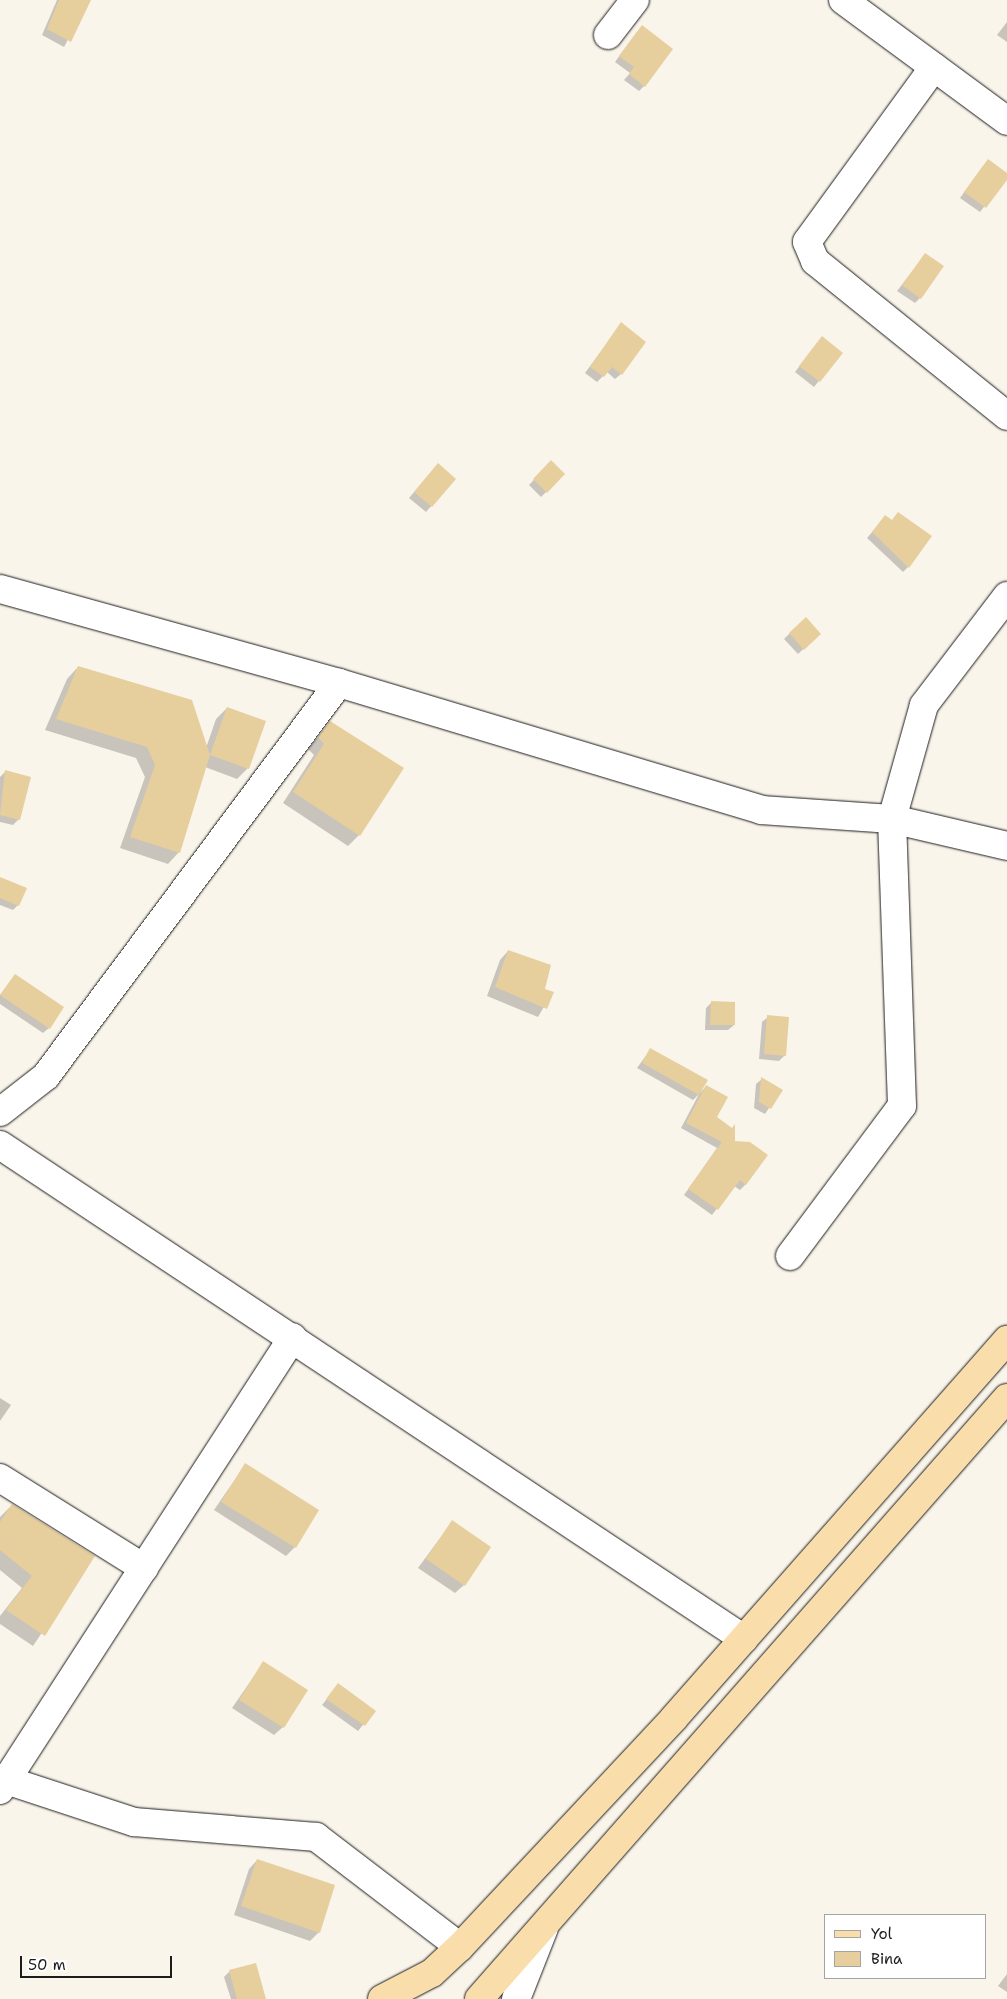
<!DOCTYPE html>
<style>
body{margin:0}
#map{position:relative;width:1007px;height:1999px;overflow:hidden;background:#faf5eb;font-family:"Shantell Sans",sans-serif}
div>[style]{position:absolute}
.shadow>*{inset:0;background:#0003}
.building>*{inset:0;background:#e7ce9d}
.roads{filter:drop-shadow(0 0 1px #1c1c1c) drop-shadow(0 0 1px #1c1c1c)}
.minor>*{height:28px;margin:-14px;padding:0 14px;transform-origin:14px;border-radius:14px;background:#fff}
.major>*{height:28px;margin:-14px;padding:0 14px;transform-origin:14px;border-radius:14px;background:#f9deab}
span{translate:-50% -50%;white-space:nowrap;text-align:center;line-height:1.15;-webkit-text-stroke:4.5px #fff;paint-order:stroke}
.legend{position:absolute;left:824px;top:1914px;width:162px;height:65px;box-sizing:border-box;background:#fff;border:1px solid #a4a4a4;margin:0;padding:6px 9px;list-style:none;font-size:15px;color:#1c1c1c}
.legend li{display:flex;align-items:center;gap:10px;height:25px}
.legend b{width:25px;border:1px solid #a4a4a4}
.scale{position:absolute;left:20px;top:1956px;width:152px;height:22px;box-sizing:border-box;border:2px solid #1c1c1c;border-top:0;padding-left:6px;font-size:15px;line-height:18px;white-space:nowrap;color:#1c1c1c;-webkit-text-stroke:4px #fff;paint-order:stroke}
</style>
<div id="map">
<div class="shadow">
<div style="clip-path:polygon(57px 0,89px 0,64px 47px,42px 35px)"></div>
<div style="clip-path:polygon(1007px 22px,1007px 42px,997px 35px)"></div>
<div style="clip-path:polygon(637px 32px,644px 86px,639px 91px,624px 80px,630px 73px,615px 62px)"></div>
<div style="clip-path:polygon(983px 166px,1007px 177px,980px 212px,960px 198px)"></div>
<div style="clip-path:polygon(925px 255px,920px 298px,915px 303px,897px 291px)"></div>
<div style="clip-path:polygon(621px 324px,621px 374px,615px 379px,607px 372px,597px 382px,585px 373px)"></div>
<div style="clip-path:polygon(817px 343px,841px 353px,814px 387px,795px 372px)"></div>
<div style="clip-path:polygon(551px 462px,564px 474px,541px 497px,529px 485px)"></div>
<div style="clip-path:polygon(433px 470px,455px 479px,426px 512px,409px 498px)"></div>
<div style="clip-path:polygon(885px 517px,908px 567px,903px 572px,867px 538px)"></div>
<div style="clip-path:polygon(790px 633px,814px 639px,798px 654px,784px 639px)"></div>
<div style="clip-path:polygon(78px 667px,206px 748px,216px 719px,227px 708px,248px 768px,237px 779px,205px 767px,179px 852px,168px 864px,120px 848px,145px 777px,136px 758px,45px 730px,67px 679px)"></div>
<div style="clip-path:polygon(330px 723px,359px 835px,348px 846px,283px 803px,314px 755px,308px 749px)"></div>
<div style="clip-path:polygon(5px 772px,19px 819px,13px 825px,0 822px,0 777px)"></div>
<div style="clip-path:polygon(0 878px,18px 905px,13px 910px,0 905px)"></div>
<div style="clip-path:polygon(508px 951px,543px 989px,552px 993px,538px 1017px,487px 996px,500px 960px)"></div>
<div style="clip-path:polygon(15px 975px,49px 1028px,43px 1033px,0 1004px,0 995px)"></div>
<div style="clip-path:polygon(711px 1003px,734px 1025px,728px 1030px,705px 1030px,706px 1008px)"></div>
<div style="clip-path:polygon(768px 1017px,785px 1055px,779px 1061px,759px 1059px,762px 1022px)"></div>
<div style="clip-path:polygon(650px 1050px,701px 1092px,706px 1086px,715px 1118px,733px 1142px,746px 1184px,740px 1190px,734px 1186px,712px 1215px,684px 1195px,717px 1148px,681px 1128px,699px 1094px,693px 1100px,637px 1068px)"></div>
<div style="clip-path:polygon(762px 1079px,781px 1090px,765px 1114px,754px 1108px,756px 1084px)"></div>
<div style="clip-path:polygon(0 1398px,11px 1405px,0 1421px)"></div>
<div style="clip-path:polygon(245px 1465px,295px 1547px,286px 1556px,214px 1510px)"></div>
<div style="clip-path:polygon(12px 1505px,93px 1556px,33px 1646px,0 1624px,0 1616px,22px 1588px,0 1570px,0 1517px)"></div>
<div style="clip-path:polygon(452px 1522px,464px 1585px,455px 1593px,418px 1568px)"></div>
<div style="clip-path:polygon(263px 1663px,283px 1727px,274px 1735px,232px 1708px)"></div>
<div style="clip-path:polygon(338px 1685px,374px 1711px,358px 1731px,322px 1705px)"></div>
<div style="clip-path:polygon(257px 1860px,319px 1932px,310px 1941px,234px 1915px,249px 1869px)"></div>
<div style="clip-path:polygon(230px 1971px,265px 1999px,231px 1999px,224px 1977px)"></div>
<div style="clip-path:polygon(1007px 1974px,1007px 1992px,998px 1986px)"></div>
</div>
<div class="building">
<div style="clip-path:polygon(59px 0,91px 0,71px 42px,47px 29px)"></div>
<div style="clip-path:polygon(642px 25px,673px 49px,645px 87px,629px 74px,634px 67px,619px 56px)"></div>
<div style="clip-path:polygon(988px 159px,1007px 173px,1007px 180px,986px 208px,964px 192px)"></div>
<div style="clip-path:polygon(925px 253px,944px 266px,921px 299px,902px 285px)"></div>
<div style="clip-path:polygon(621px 322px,646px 342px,622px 375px,612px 367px,604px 377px,590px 367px)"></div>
<div style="clip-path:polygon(822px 336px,843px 353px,820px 382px,799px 366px)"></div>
<div style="clip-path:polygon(551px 460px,565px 474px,547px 493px,533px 479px)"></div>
<div style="clip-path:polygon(438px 463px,456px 479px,432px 507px,414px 492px)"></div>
<div style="clip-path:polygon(898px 512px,932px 536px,909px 568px,872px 532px,885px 515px,892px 520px)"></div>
<div style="clip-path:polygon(806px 617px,821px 634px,804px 650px,789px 633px)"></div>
<div style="clip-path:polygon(78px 666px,192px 700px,210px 755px,180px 853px,130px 837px,155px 765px,147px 747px,56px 719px)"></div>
<div style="clip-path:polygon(227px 707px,266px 721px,249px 769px,210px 755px)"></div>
<div style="clip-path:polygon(330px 721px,404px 768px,360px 836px,293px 792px,324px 744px,318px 737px)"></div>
<div style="clip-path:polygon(5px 770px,31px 777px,20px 820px,0 815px)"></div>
<div style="clip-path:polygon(0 877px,27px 888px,19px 906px,0 898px)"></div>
<div style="clip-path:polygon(508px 950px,551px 965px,545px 989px,554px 992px,547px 1009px,495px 987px)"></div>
<div style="clip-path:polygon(15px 974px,64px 1007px,50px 1029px,0 995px)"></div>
<div style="clip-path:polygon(711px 1001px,735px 1002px,735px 1025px,710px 1025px)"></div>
<div style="clip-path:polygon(767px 1015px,789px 1017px,786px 1056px,764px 1054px)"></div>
<div style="clip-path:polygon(650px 1048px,708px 1080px,699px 1095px,642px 1063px)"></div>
<div style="clip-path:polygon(761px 1077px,783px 1090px,771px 1109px,759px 1102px)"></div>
<div style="clip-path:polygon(706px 1085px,728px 1097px,717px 1117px,732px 1128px,735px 1124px,735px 1141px,750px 1142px,768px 1155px,746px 1185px,740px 1180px,718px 1210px,688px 1189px,722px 1142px,686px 1123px)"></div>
<div style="clip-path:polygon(245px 1463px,319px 1510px,296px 1548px,221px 1502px)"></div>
<div style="clip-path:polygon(12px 1504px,95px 1556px,45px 1636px,6px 1610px,32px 1576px,0 1550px,0 1522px)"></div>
<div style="clip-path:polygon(452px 1520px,491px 1547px,465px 1586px,426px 1559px)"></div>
<div style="clip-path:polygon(263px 1661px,308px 1690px,284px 1728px,239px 1700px)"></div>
<div style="clip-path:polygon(338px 1683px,376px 1711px,365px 1726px,326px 1699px)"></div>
<div style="clip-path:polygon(257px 1859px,335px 1885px,320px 1933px,241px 1906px)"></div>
<div style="clip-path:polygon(256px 1963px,266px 1999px,237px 1999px,229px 1970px)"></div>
</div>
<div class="roads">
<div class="minor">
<div style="left:843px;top:0;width:204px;rotate:36.4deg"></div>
<div style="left:608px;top:35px;width:44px;rotate:-52.4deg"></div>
<div style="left:934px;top:67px;width:216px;rotate:126deg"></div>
<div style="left:807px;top:242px;width:21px;rotate:67deg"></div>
<div style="left:815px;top:261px;width:247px;rotate:38.9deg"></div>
<div style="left:0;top:589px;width:352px;rotate:15.5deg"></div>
<div style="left:339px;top:683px;width:441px;rotate:16.7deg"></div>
<div style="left:761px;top:810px;width:131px;rotate:3.9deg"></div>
<div style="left:892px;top:819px;width:118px;rotate:13.2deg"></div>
<div style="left:0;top:1112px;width:58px;rotate:-38deg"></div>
<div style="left:46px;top:1076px;width:490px;rotate:-53.3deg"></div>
<div style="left:0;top:1145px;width:893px;rotate:33.58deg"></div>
<div style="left:790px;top:1256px;width:187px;rotate:-53.3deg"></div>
<div style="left:902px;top:1106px;width:287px;rotate:-92deg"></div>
<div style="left:892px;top:819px;width:118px;rotate:-74.3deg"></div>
<div style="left:924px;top:705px;width:137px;rotate:-52.7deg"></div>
<div style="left:0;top:1478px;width:170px;rotate:32deg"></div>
<div style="left:6px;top:1780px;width:135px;rotate:18.2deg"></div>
<div style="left:134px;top:1822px;width:183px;rotate:4.7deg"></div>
<div style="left:316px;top:1837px;width:181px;rotate:37.4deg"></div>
<div style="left:0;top:1790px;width:539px;rotate:-57.11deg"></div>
<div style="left:516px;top:1999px;width:76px;rotate:-68.5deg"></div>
</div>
<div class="major">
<div style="left:382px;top:1999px;width:56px;rotate:-27.5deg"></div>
<div style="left:432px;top:1973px;width:38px;rotate:-43deg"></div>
<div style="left:460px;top:1947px;width:313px;rotate:-46.9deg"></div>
<div style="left:674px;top:1718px;width:504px;rotate:-48.62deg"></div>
<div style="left:479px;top:1999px;width:800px;rotate:-48.7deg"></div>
</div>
</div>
<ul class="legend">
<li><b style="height:6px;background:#f9deab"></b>Yol</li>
<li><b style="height:14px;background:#e7ce9d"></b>Bina</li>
</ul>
<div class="scale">50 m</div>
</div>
